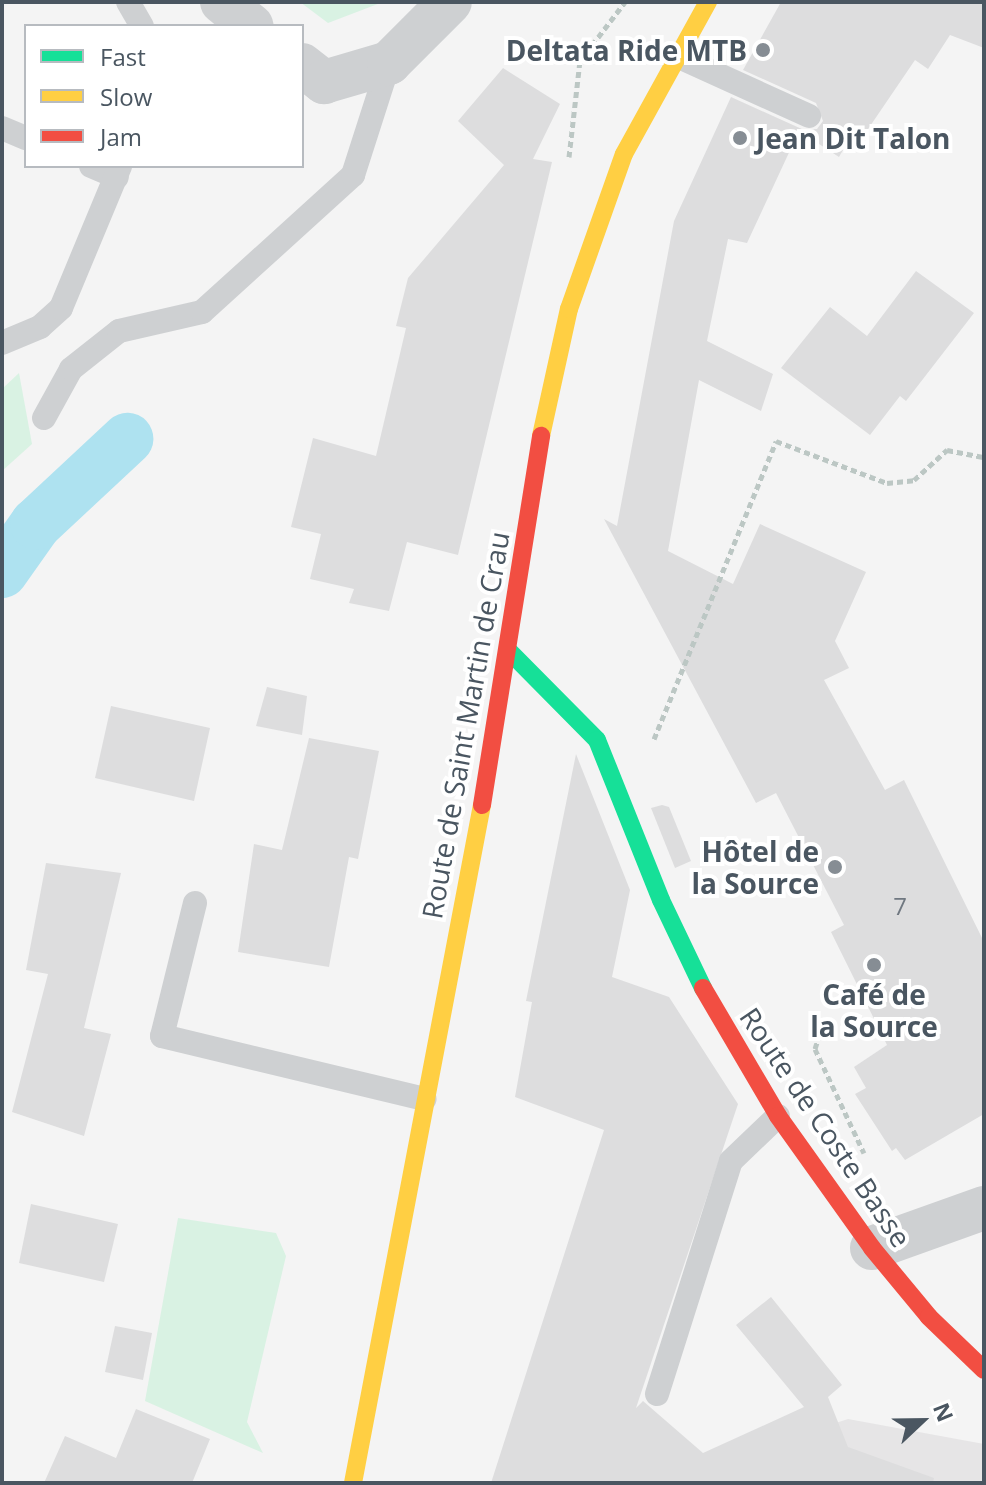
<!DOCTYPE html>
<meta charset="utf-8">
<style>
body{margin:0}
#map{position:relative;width:986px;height:1485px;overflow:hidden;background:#f4f4f4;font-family:"Open Sans",sans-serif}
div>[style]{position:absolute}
.education>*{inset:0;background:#e6e5e6}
.green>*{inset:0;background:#d9f2e3}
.canal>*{height:52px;margin:-26px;padding:0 26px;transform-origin:26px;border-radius:26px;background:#aee2f0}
.building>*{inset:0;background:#ddddde}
.path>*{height:5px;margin-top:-2.5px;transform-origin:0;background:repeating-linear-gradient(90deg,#bcc7c4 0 6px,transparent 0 10px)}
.lane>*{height:24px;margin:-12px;padding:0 12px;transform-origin:12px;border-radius:12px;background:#ced0d2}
.street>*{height:44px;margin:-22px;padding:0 22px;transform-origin:22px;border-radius:22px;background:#ced0d2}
.fast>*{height:18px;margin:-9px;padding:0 9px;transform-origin:9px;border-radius:9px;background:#16e098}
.slow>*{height:18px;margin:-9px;padding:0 9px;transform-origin:9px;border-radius:9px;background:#ffcf43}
.jam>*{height:18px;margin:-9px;padding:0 9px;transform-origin:9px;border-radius:9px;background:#f24e42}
.dots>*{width:22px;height:22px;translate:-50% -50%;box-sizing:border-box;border:4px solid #fff;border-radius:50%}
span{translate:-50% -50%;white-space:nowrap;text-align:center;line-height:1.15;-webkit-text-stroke:8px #fff;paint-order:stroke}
.number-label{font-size:24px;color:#707881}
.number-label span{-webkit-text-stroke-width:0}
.poi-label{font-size:28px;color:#4a5661;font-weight:700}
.right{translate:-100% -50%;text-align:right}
.left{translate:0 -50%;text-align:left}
.street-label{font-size:28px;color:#4a5661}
.frame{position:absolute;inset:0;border:4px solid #4a5661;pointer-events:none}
.legend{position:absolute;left:24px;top:24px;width:280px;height:144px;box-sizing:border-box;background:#fff;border:2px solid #b7bbc0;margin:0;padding:10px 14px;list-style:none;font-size:24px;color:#4a5661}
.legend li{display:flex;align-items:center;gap:16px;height:40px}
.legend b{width:40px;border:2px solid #b7bbc0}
.north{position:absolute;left:882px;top:1381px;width:80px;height:80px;-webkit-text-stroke:6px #fff;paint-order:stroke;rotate:68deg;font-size:22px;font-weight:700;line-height:32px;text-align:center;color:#4a5661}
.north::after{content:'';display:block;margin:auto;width:28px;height:36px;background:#4a5661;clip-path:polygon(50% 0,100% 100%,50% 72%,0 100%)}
</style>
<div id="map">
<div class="education">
<div style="clip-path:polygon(848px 1419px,984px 1444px,984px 1483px,652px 1483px)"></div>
</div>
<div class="green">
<div style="clip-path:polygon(300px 2px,383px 2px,328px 23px)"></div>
<div style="clip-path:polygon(19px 373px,32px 444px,2px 471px,2px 389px)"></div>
<div style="clip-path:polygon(178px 1218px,276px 1233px,286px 1256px,247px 1422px,263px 1453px,145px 1401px)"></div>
</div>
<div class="canal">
<div style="left:2px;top:572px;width:59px;rotate:-54.7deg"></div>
<div style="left:36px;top:524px;width:125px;rotate:-43deg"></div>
</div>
<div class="building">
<div style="clip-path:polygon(781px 2px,984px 2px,984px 48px,950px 35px,928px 69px,915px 60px,864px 135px,855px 129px,839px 157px,799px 131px,747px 243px,728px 239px,707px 341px,773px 374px,761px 411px,699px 380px,668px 551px,733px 584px,760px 524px,866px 572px,835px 641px,849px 668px,824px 680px,885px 790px,904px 780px,984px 942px,984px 1114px,905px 1160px,896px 1148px,892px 1151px,855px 1094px,866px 1088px,854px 1067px,887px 1045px,831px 932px,844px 925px,776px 793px,756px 803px,604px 519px,617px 526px,674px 221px,731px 97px,804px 130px,817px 129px,823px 121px,816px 103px,743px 70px)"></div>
<div style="clip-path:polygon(503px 68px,560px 104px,533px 159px,552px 162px,458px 555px,407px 542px,389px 611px,349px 603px,354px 589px,310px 579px,321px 534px,291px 527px,313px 438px,376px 456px,406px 328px,396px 326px,408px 278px,504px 165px,458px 121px)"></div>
<div style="clip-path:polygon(916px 271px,974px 313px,906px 401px,900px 396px,870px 435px,781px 368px,830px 307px,867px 336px)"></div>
<div style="clip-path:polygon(267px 687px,307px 696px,302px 735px,256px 726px)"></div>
<div style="clip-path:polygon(111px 706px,210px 728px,194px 801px,95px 778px)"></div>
<div style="clip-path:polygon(309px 738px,379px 751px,358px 859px,349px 857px,329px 967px,238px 952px,254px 844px,282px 850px)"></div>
<div style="clip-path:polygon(576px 754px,630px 890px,612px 977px,669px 997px,738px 1104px,636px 1408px,643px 1401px,703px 1453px,804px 1407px,736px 1325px,771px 1297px,842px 1385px,828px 1397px,848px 1447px,934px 1478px,933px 1483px,491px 1483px,604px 1130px,515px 1097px,532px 1002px,526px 1001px)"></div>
<div style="clip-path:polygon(662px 805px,669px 807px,691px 861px,675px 868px,651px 808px)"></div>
<div style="clip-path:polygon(46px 863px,121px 873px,84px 1028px,111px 1034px,84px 1136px,12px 1112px,48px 974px,26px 970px)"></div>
<div style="clip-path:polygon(31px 1204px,118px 1224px,104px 1282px,19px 1263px)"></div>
<div style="clip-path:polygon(115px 1326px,152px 1333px,143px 1380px,105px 1372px)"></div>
<div style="clip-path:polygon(136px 1409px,210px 1439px,192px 1483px,44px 1483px,65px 1436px,116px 1458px)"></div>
</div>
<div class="path">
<div style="left:569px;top:157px;width:97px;rotate:-83.5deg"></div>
<div style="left:580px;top:61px;width:74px;rotate:-52.7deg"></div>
<div style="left:654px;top:739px;width:322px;rotate:-67.7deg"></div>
<div style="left:776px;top:441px;width:119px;rotate:20.7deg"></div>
<div style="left:887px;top:483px;width:27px;rotate:-6deg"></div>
<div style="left:914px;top:480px;width:45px;rotate:-42.3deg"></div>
<div style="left:947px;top:450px;width:38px;rotate:11deg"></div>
<div style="left:823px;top:1024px;width:26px;rotate:108deg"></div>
<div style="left:815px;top:1049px;width:115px;rotate:64.8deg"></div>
</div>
<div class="lane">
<div style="left:128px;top:2px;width:28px;rotate:60deg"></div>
<div style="left:677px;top:56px;width:145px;rotate:24.4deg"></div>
<div style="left:2px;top:128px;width:26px;rotate:23deg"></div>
<div style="left:91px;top:166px;width:28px;rotate:23deg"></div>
<div style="left:2px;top:343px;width:41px;rotate:-22.8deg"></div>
<div style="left:40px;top:327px;width:28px;rotate:-42deg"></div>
<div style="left:61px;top:308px;width:154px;rotate:-67.4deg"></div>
<div style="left:44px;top:418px;width:56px;rotate:-61.1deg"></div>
<div style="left:71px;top:369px;width:61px;rotate:-38.4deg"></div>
<div style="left:119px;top:331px;width:85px;rotate:-12.9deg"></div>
<div style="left:202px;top:312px;width:204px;rotate:-42.2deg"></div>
<div style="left:353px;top:175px;width:118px;rotate:-72.2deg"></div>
<div style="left:195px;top:903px;width:137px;rotate:103.9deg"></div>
<div style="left:162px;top:1036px;width:270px;rotate:13.5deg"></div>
<div style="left:657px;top:1394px;width:244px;rotate:-72.4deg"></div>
<div style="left:731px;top:1161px;width:65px;rotate:-43.8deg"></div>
</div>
<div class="street">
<div style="left:222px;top:2px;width:38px;rotate:39deg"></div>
<div style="left:302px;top:65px;width:28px;rotate:38deg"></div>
<div style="left:324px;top:82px;width:68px;rotate:-16.3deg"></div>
<div style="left:389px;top:63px;width:86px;rotate:-45deg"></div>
<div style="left:872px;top:1248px;width:119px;rotate:-19.7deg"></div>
</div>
<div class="fast">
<div style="left:509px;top:651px;width:125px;rotate:45.3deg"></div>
<div style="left:597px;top:740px;width:172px;rotate:68.2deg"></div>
<div style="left:661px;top:900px;width:98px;rotate:64.5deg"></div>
</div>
<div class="slow">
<div style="left:541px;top:436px;width:130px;rotate:-77.6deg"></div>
<div style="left:569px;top:309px;width:164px;rotate:-70.5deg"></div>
<div style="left:624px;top:154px;width:174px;rotate:-61.1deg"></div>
<div style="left:353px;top:1483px;width:690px;rotate:-79.23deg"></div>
</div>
<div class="jam">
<div style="left:482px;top:805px;width:374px;rotate:-80.9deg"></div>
<div style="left:703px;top:988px;width:148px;rotate:59.6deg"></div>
<div style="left:778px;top:1116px;width:162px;rotate:54.5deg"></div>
<div style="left:872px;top:1248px;width:89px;rotate:50.4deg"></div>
<div style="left:929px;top:1317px;width:76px;rotate:43.9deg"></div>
</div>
<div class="dots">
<div style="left:763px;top:50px;background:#868d94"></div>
<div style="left:740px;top:138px;background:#868d94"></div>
<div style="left:835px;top:867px;background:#868d94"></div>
<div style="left:874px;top:965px;background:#868d94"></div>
</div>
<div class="number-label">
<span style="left:900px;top:906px">7</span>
</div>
<div class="poi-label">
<span class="right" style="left:747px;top:50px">Deltata Ride MTB</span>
<span class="left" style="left:756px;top:138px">Jean Dit Talon</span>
<span class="right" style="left:819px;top:867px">Hôtel de<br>la Source</span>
<span style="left:874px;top:1010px">Café de<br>la Source</span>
</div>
<div class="street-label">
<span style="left:465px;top:725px;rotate:-80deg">Route de Saint Martin de Crau</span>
<span style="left:826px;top:1127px;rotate:56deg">Route de Coste Basse</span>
</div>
<div class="frame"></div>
<ul class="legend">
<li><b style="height:10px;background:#16e098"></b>Fast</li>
<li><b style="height:10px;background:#ffcf43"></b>Slow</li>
<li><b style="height:10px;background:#f24e42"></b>Jam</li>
</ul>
<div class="north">N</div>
</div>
